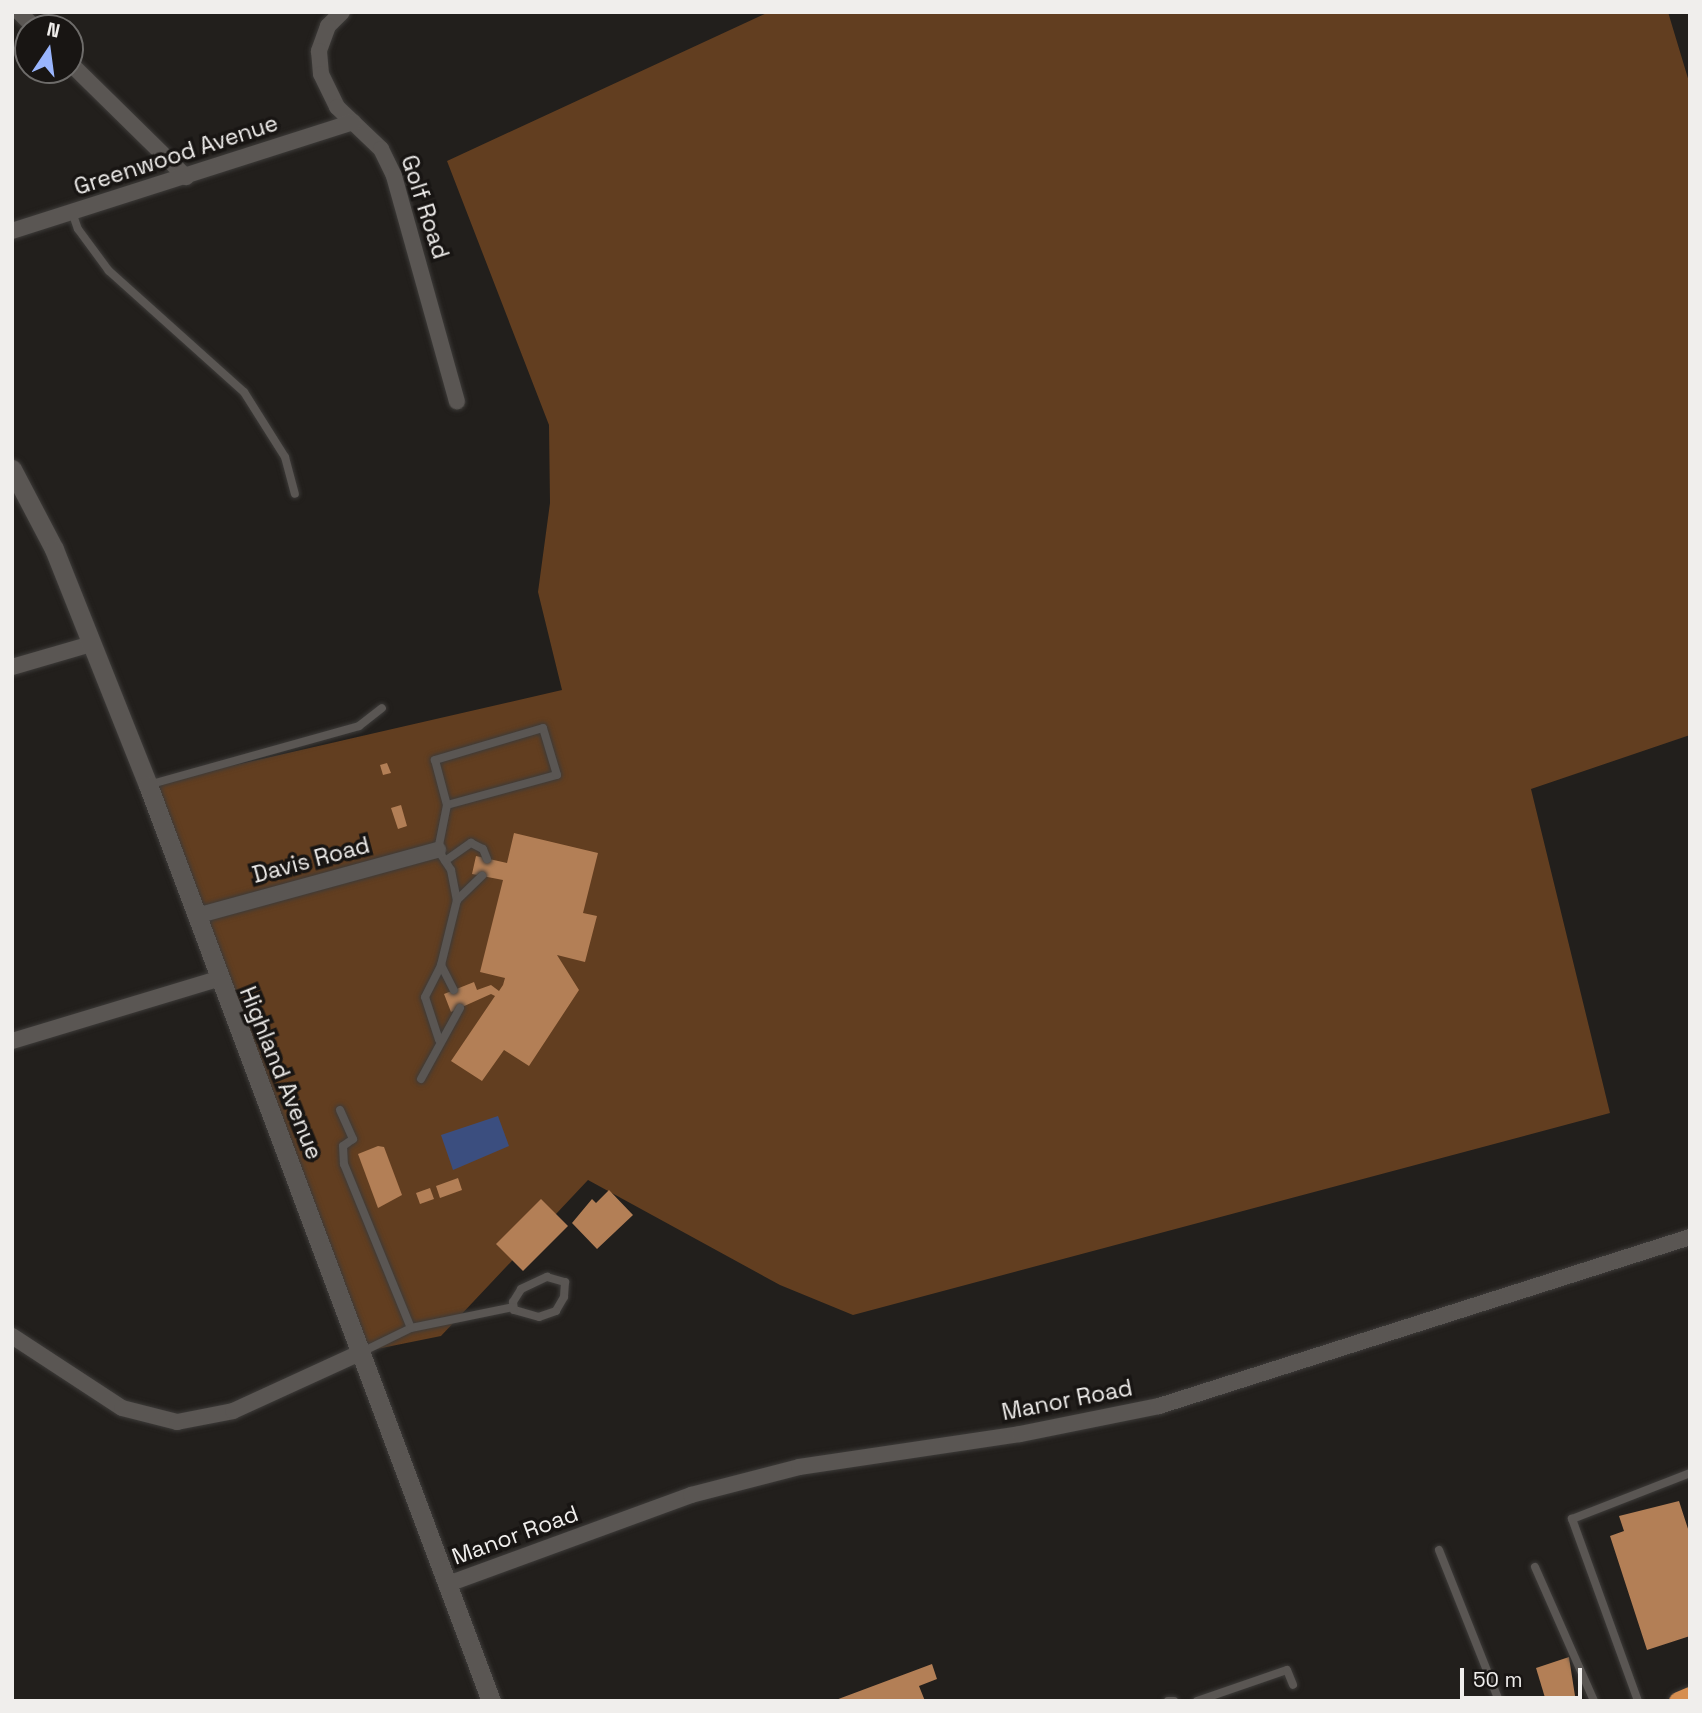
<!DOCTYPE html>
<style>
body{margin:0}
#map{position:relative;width:1702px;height:1713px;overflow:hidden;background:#221f1c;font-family:"Space Grotesk",sans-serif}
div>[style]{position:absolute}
.green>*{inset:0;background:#623e20}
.water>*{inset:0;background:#3b4e7f}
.building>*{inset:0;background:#b37f56}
.roads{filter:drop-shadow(0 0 2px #3d3b39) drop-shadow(0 0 2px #3d3b39)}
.service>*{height:8px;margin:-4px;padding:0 4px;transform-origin:4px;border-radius:4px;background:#5a5653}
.minor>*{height:16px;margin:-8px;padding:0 8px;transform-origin:8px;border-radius:8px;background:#5a5653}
.tertiary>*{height:19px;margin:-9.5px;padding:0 9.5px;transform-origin:9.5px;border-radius:9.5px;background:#5a5653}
.trunk>*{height:19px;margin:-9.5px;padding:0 9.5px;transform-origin:9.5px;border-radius:9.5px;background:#d68e50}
span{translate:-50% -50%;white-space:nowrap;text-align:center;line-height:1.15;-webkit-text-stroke:7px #181513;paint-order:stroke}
.street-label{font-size:23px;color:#f0eeec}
.frame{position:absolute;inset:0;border:14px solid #f0eeec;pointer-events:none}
.north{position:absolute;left:14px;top:14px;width:70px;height:70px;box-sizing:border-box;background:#181513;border:2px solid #6e6c6a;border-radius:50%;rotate:13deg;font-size:19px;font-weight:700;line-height:28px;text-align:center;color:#f0eeec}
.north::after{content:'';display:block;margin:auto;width:24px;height:32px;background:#99b5fd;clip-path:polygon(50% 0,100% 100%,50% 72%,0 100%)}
.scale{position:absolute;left:1460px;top:1668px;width:122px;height:32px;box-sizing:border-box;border:4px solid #f0eeec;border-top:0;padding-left:9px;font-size:21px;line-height:24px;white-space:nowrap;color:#f0eeec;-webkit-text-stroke:5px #181513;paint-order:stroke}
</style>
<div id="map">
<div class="green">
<div style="clip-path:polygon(769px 12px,1668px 12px,1690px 85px,1690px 735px,1531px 789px,1610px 1113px,853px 1315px,780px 1285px,588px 1180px,441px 1336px,362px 1352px,148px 785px,562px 690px,538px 592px,550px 503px,549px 425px,447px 161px)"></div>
</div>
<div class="water">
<div style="clip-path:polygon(498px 1116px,509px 1146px,453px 1170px,441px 1135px)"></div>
</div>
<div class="building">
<div style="clip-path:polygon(387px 763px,391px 773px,383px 775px,380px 765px)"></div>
<div style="clip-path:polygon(401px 805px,407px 826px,398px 829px,391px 808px)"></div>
<div style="clip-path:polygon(514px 833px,598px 853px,583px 913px,597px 916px,585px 962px,557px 955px,579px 990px,529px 1066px,504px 1050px,482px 1081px,451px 1061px,495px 996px,491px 994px,451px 1012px,444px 994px,474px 982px,477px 990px,491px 985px,499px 991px,503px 985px,505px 978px,480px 972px,503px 880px,472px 874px,476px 856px,507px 863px)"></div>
<div style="clip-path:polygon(378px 1146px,384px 1147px,402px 1195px,378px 1208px,358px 1154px)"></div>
<div style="clip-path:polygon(458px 1178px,462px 1190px,440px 1198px,436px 1186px)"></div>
<div style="clip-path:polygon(430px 1188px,434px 1199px,420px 1204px,416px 1193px)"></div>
<div style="clip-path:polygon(609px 1190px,633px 1215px,597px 1249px,572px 1223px,592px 1199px,596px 1203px)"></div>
<div style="clip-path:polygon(541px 1199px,568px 1226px,523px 1271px,496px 1244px)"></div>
<div style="clip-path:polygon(1679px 1501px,1690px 1535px,1690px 1636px,1647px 1650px,1610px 1536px,1624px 1531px,1619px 1516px)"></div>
<div style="clip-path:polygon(1569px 1657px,1575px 1696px,1546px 1701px,1536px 1668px)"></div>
<div style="clip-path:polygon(932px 1664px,937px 1679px,919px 1686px,925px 1701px,833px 1701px)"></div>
</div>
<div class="roads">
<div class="service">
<div style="left:72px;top:212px;width:18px;rotate:71deg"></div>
<div style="left:78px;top:229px;width:52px;rotate:53.6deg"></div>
<div style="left:109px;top:271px;width:181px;rotate:41.9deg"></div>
<div style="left:244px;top:392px;width:77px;rotate:57.8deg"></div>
<div style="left:285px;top:457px;width:38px;rotate:75deg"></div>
<div style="left:148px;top:785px;width:219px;rotate:-15.6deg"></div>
<div style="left:359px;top:726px;width:29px;rotate:-38deg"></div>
<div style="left:447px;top:805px;width:114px;rotate:-15.3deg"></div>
<div style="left:557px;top:775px;width:49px;rotate:-106.6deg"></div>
<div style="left:543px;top:728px;width:113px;rotate:163.5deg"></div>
<div style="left:435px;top:760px;width:47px;rotate:75.1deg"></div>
<div style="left:447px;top:805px;width:46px;rotate:101.3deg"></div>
<div style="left:438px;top:850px;width:24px;rotate:57deg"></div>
<div style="left:451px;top:870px;width:31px;rotate:79deg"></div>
<div style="left:445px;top:861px;width:32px;rotate:-35deg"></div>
<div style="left:471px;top:843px;width:13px;rotate:27deg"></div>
<div style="left:483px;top:849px;width:11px;rotate:68deg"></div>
<div style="left:441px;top:965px;width:28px;rotate:63deg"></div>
<div style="left:439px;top:1040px;width:45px;rotate:-108deg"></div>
<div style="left:425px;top:997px;width:36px;rotate:-63deg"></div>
<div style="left:441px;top:965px;width:67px;rotate:-76.2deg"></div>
<div style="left:457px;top:900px;width:35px;rotate:-44deg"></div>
<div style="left:421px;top:1079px;width:81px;rotate:-61.2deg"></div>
<div style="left:340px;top:1110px;width:32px;rotate:66deg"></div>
<div style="left:353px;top:1139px;width:12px;rotate:145deg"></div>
<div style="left:343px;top:1146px;width:18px;rotate:87deg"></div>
<div style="left:344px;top:1164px;width:177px;rotate:67.8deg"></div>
<div style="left:411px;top:1328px;width:55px;rotate:153.9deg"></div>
<div style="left:547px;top:1277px;width:19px;rotate:16deg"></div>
<div style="left:565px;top:1282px;width:15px;rotate:94deg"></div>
<div style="left:564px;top:1297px;width:16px;rotate:120deg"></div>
<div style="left:556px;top:1311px;width:18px;rotate:161deg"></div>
<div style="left:539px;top:1317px;width:26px;rotate:-164deg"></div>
<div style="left:514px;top:1310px;width:8px;rotate:-97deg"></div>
<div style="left:513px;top:1302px;width:15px;rotate:-58deg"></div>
<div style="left:521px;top:1289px;width:29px;rotate:-25deg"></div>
<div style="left:411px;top:1328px;width:104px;rotate:-11.6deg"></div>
<div style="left:1439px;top:1550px;width:162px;rotate:68.3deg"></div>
<div style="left:1535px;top:1567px;width:146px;rotate:66.2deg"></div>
<div style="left:1168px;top:1701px;width:6px"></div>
<div style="left:1197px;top:1701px;width:95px;rotate:-19deg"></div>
<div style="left:1287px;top:1670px;width:16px;rotate:68deg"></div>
<div style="left:1638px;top:1701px;width:194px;rotate:-109.9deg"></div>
<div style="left:1572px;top:1519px;width:127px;rotate:-21.3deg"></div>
</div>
<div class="minor">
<div style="left:19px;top:12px;width:23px;rotate:45deg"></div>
<div style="left:342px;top:12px;width:20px;rotate:135deg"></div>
<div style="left:328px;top:26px;width:27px;rotate:110deg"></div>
<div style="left:319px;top:51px;width:23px;rotate:85deg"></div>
<div style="left:321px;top:74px;width:37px;rotate:64deg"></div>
<div style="left:337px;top:107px;width:61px;rotate:43.7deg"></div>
<div style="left:381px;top:149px;width:30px;rotate:64deg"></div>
<div style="left:394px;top:176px;width:234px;rotate:74.4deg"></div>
<div style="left:70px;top:63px;width:163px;rotate:44.5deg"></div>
<div style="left:12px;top:231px;width:358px;rotate:-17.7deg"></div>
<div style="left:12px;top:667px;width:82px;rotate:-16.2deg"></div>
<div style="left:196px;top:916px;width:251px;rotate:-15.3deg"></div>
<div style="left:12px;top:1041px;width:215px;rotate:-16.8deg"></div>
<div style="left:12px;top:1336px;width:131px;rotate:33.2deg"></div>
<div style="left:122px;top:1408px;width:57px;rotate:14.3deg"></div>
<div style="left:177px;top:1422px;width:57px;rotate:-11.1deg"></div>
<div style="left:233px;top:1411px;width:142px;rotate:-24.6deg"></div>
<div style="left:448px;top:1584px;width:259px;rotate:-20.1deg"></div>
<div style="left:691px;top:1495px;width:112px;rotate:-14.5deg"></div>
<div style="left:799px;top:1467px;width:223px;rotate:-8.5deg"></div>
<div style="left:1020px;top:1434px;width:142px;rotate:-11.4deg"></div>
<div style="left:1159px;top:1406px;width:557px;rotate:-17.65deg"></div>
</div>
<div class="tertiary">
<div style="left:12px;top:469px;width:90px;rotate:62.3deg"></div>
<div style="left:54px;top:549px;width:254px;rotate:68.3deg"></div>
<div style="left:148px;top:785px;width:978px;rotate:69.47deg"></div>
</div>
<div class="trunk">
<div style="left:1678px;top:1701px;width:13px;rotate:-23deg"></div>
</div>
</div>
<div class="street-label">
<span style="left:176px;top:155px;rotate:-18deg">Greenwood Avenue</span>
<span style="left:425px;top:207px;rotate:72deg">Golf Road</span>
<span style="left:311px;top:860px;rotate:-15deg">Davis Road</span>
<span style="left:281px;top:1073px;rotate:68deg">Highland Avenue</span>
<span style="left:1067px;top:1400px;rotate:-11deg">Manor Road</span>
<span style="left:515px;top:1535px;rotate:-20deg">Manor Road</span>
</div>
<div class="frame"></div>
<div class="north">N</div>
<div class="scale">50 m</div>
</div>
